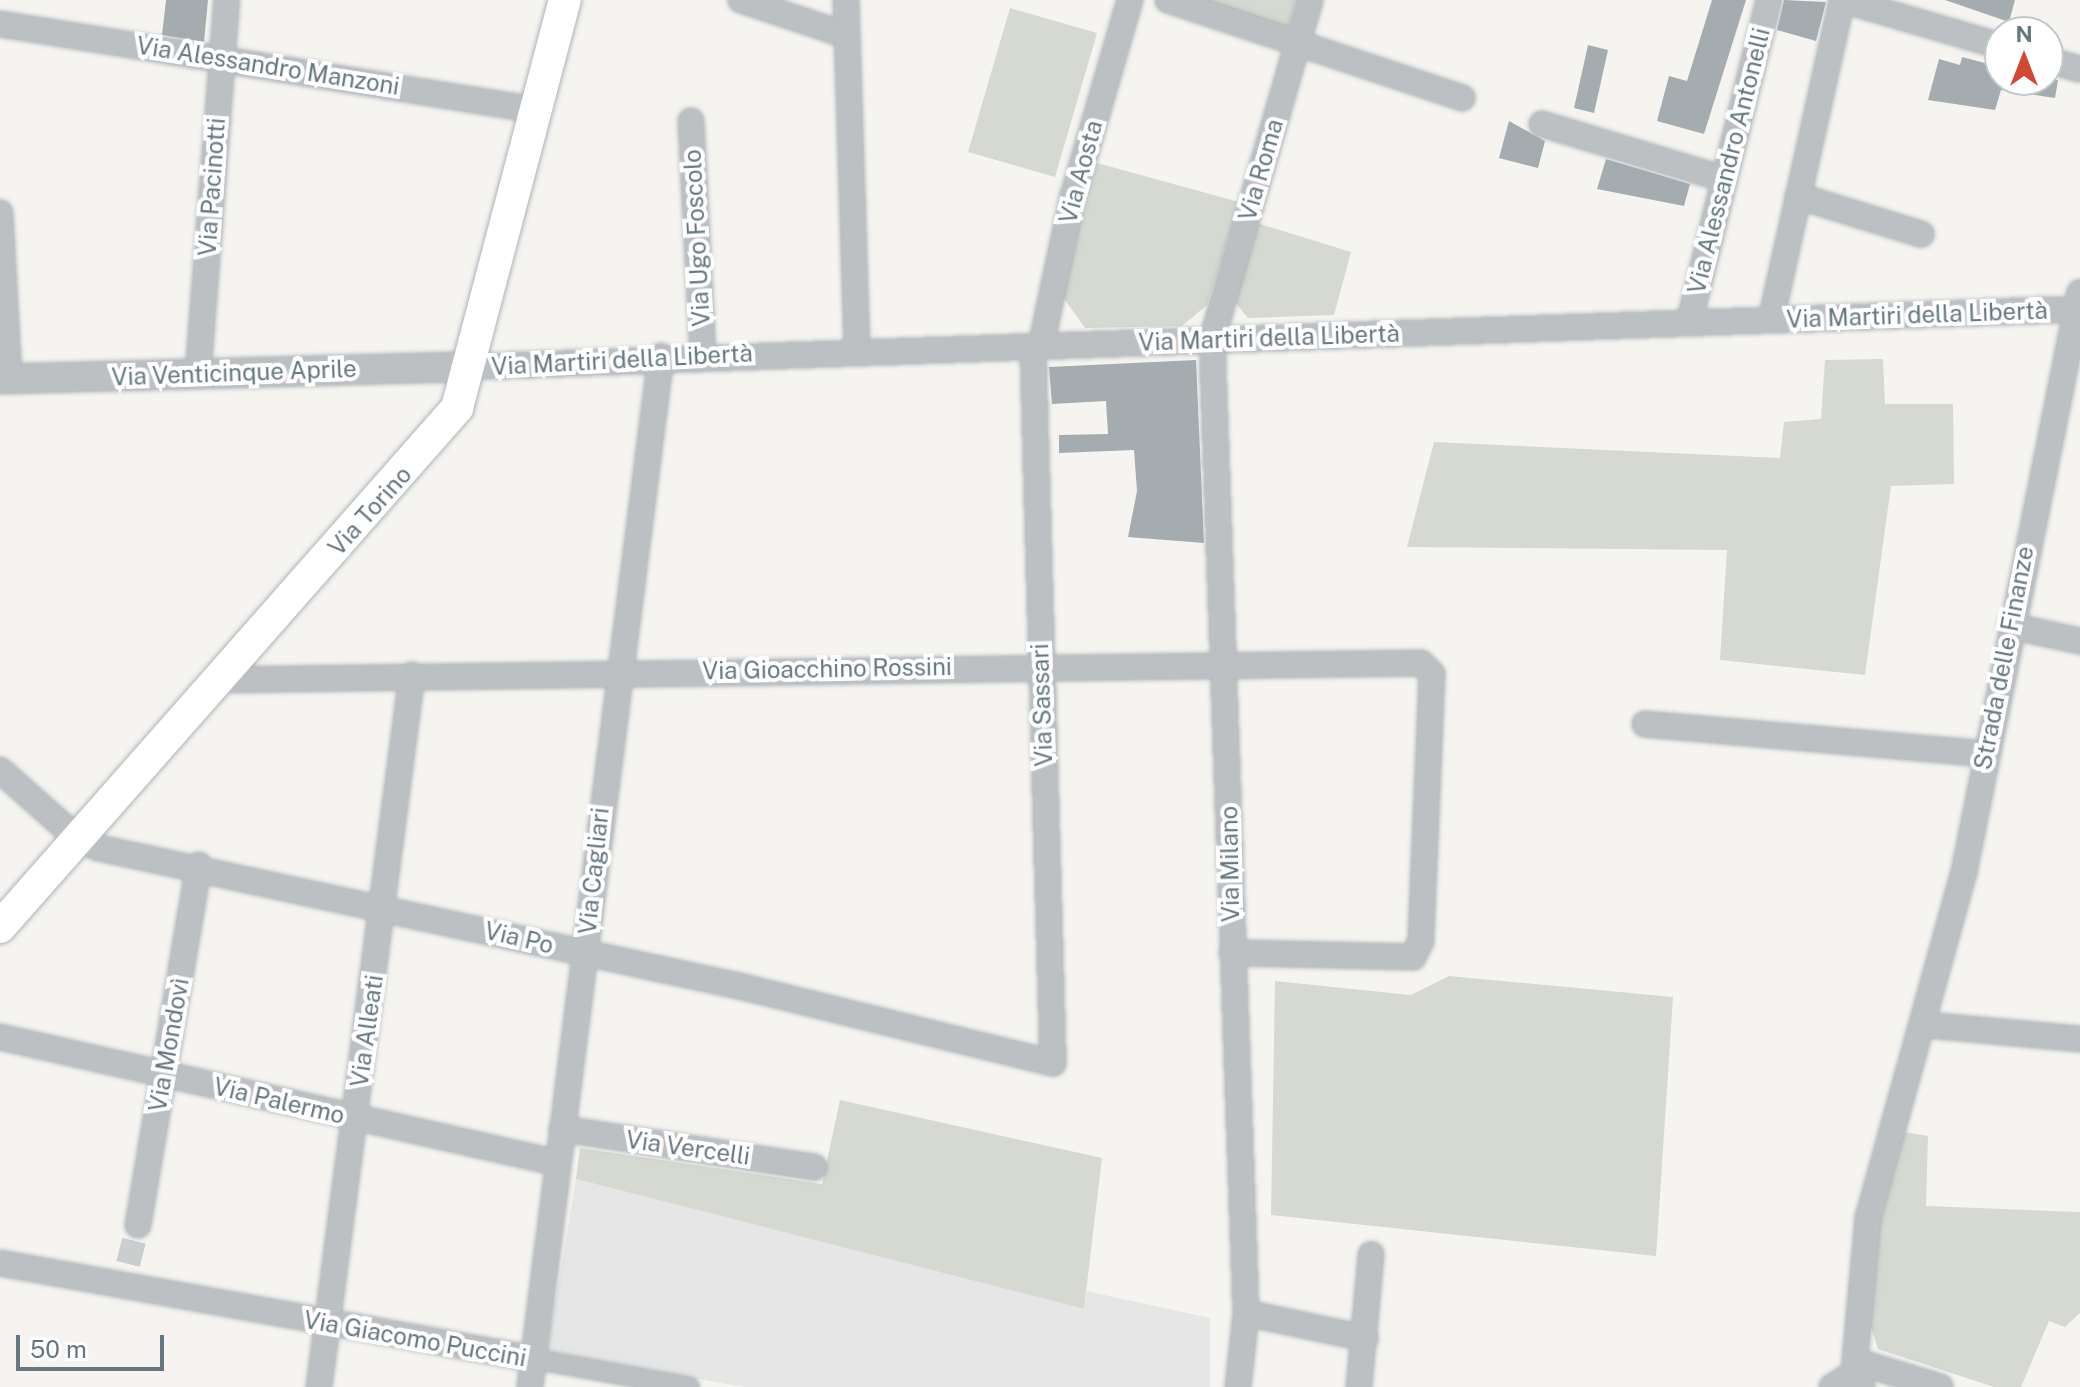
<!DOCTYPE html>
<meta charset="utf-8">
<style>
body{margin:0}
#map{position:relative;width:2080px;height:1387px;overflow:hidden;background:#f5f4f1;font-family:"Public Sans",sans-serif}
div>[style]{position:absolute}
.built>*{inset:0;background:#e5e6e5}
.green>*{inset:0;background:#d5d9d1}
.building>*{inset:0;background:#a4acb0}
.minor-tunnel>*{height:24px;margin-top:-12px;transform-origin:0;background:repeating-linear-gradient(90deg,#cacecf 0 24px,transparent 0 36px)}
.roads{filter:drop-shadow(0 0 2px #aeb4b8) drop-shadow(0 0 2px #aeb4b8)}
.pedestrian>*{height:18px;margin:-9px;padding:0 9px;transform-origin:9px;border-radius:9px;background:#bcc0c3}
.minor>*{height:24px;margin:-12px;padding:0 12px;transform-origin:12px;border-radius:12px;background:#bcc0c3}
.tertiary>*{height:28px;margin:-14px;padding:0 14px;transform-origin:14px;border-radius:14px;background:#bcc0c3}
.secondary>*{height:32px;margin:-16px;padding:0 16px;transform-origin:16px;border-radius:16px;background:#fff}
span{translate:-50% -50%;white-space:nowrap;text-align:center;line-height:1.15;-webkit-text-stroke:8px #fff;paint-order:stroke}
.street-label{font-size:24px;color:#667780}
.north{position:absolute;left:1984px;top:16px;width:80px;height:80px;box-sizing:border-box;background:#fff;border:2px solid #c2c9cc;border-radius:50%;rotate:0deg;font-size:22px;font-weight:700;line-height:32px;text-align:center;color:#667780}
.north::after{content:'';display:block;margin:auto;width:28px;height:36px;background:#d24734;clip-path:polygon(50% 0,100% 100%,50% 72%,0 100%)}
.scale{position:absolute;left:16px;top:1335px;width:148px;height:36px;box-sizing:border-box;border:4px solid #667780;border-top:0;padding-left:10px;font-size:24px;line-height:28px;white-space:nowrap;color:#667780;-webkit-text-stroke:6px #fff;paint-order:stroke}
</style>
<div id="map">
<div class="built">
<div style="clip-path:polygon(576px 1179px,1084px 1309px,1086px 1291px,1210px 1318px,1210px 1387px,744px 1387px,547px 1352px)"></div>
</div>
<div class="green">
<div style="clip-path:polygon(1201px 0,1296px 0,1287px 33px)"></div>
<div style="clip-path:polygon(1010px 8px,1097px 33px,1055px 177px,968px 152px)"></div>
<div style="clip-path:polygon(1097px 163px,1239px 202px,1207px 305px,1182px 326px,1085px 328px,1058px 290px)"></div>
<div style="clip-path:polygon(1257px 223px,1351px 252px,1334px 315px,1248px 318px,1234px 301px)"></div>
<div style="clip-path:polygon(1883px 359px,1885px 404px,1953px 404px,1954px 484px,1891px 486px,1865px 675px,1720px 660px,1727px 550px,1407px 547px,1434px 442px,1780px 458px,1784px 422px,1821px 419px,1825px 360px)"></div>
<div style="clip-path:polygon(1449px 976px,1673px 997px,1656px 1256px,1271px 1215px,1275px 981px,1411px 995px)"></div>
<div style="clip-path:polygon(840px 1100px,1102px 1158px,1084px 1309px,576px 1179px,580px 1148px,822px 1184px)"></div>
<div style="clip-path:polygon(1904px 1132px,1928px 1136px,1926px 1206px,2080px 1212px,2080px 1313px,2065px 1327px,2049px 1321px,2021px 1387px,1994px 1387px,1878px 1349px,1870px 1324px,1878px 1228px)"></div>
</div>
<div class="building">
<div style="clip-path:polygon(166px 0,208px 0,204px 42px,162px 35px)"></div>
<div style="clip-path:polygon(1712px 0,1746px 0,1704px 134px,1657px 121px,1669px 76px,1687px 81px)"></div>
<div style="clip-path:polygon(1784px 0,1826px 2px,1816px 41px,1777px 30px)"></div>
<div style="clip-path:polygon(1945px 0,2015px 0,2009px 22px)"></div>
<div style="clip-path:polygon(1588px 45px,1608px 50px,1594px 113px,1574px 108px)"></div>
<div style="clip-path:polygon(1962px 57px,2000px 67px,2000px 80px,2058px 80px,2055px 98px,2001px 90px,1995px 110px,1928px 100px,1939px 59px,1960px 65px)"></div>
<div style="clip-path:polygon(1509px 121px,1545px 141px,1538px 168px,1499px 158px)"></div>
<div style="clip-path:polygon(1606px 159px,1690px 184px,1684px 206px,1597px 189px)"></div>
<div style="clip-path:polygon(1196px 360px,1204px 543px,1128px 537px,1137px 491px,1134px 450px,1059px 453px,1059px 435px,1108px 434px,1106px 401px,1052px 404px,1049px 367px)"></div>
</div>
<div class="minor-tunnel">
<div style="left:128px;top:1264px;width:40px;rotate:-75.6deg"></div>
</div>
<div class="roads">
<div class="pedestrian">
<div style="left:534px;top:1359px;width:158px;rotate:10.2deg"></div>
</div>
<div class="minor">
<div style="left:741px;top:0;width:111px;rotate:18.4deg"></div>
<div style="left:846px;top:0;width:353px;rotate:88.2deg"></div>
<div style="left:1168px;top:0;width:310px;rotate:18.4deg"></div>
<div style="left:1843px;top:0;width:164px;rotate:16.3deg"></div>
<div style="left:0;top:24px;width:543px;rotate:9.12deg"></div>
<div style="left:2048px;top:60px;width:33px;rotate:16deg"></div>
<div style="left:691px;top:121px;width:233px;rotate:87.1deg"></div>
<div style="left:1542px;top:124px;width:190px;rotate:16.8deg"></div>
<div style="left:1798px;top:196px;width:129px;rotate:17.2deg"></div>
<div style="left:0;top:213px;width:166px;rotate:86.9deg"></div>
<div style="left:1771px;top:320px;width:328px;rotate:-77.5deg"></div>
<div style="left:1689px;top:323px;width:333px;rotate:-76.1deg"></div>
<div style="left:1041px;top:346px;width:153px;rotate:-78deg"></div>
<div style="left:1073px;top:196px;width:204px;rotate:-73.8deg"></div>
<div style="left:467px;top:367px;width:1614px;rotate:-2.06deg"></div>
<div style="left:198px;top:374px;width:375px;rotate:-85.6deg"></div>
<div style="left:2011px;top:626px;width:71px;rotate:12.3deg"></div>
<div style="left:217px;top:680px;width:1204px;rotate:-0.81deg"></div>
<div style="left:1421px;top:663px;width:16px;rotate:45deg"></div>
<div style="left:1432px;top:674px;width:267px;rotate:92.4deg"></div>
<div style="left:1421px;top:941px;width:18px;rotate:117deg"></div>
<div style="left:1413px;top:957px;width:181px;rotate:-178.7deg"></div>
<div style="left:1645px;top:724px;width:341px;rotate:5deg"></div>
<div style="left:0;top:770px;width:104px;rotate:41.5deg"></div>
<div style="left:78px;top:839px;width:23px;rotate:23deg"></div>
<div style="left:99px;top:848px;width:655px;rotate:12.17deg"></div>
<div style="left:739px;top:986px;width:323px;rotate:13.8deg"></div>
<div style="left:1053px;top:1063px;width:717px;rotate:-91.6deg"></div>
<div style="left:1926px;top:1025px;width:155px;rotate:5.2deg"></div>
<div style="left:0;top:1037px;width:572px;rotate:12.72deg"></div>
<div style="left:562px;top:1129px;width:255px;rotate:8.6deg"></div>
<div style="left:138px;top:1225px;width:365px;rotate:-80.4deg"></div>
<div style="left:0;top:1263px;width:543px;rotate:10.19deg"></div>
<div style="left:1246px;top:1313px;width:122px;rotate:11.9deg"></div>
<div style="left:1855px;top:1361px;width:89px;rotate:17deg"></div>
<div style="left:319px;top:1387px;width:718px;rotate:-82.56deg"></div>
<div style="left:530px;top:1387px;width:1039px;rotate:-82.76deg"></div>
<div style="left:1238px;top:1387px;width:74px;rotate:-83.8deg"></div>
<div style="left:1246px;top:1313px;width:974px;rotate:-92deg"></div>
<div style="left:1212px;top:340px;width:354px;rotate:-73.9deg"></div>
<div style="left:1359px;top:1387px;width:133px;rotate:-84.8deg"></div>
<div style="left:1832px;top:1387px;width:31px;rotate:-32deg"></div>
<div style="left:1862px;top:1387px;width:27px;rotate:-105deg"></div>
<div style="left:1855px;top:1361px;width:144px;rotate:-84.8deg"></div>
<div style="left:1868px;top:1218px;width:359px;rotate:-74.5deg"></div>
<div style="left:1964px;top:872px;width:591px;rotate:-78.69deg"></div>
</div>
<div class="tertiary">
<div style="left:0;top:379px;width:467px;rotate:-1.5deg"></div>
</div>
<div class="secondary">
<div style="left:0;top:927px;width:692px;rotate:-48.63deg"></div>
<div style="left:457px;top:408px;width:422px;rotate:-75.2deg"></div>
</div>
</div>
<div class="street-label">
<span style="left:268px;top:66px;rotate:9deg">Via Alessandro Manzoni</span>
<span style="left:1729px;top:161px;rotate:-76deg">Via Alessandro Antonelli</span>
<span style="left:1261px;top:170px;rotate:-74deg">Via Roma</span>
<span style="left:1081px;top:172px;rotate:-75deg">Via Aosta</span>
<span style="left:212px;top:187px;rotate:-86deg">Via Pacinotti</span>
<span style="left:697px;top:238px;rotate:-93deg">Via Ugo Foscolo</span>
<span style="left:1917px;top:315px;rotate:-2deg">Via Martiri della Libertà</span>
<span style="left:1269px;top:338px;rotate:-2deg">Via Martiri della Libertà</span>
<span style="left:622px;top:360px;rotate:-3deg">Via Martiri della Libertà</span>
<span style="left:234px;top:373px;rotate:-2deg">Via Venticinque Aprile</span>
<span style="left:370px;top:511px;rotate:-48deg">Via Torino</span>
<span style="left:2004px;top:658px;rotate:-79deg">Strada delle Finanze</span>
<span style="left:827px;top:669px;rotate:-1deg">Via Gioacchino Rossini</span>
<span style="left:1042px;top:705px;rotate:-92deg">Via Sassari</span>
<span style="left:1230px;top:864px;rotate:-91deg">Via Milano</span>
<span style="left:594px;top:871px;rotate:-84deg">Via Cagliari</span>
<span style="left:519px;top:938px;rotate:13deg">Via Po</span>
<span style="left:367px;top:1031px;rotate:-82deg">Via Alleati</span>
<span style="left:169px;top:1045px;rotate:-80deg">Via Mondovì</span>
<span style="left:279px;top:1101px;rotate:13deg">Via Palermo</span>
<span style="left:688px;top:1148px;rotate:8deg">Via Vercelli</span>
<span style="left:415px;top:1339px;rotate:10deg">Via Giacomo Puccini</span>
</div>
<div class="north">N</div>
<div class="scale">50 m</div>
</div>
